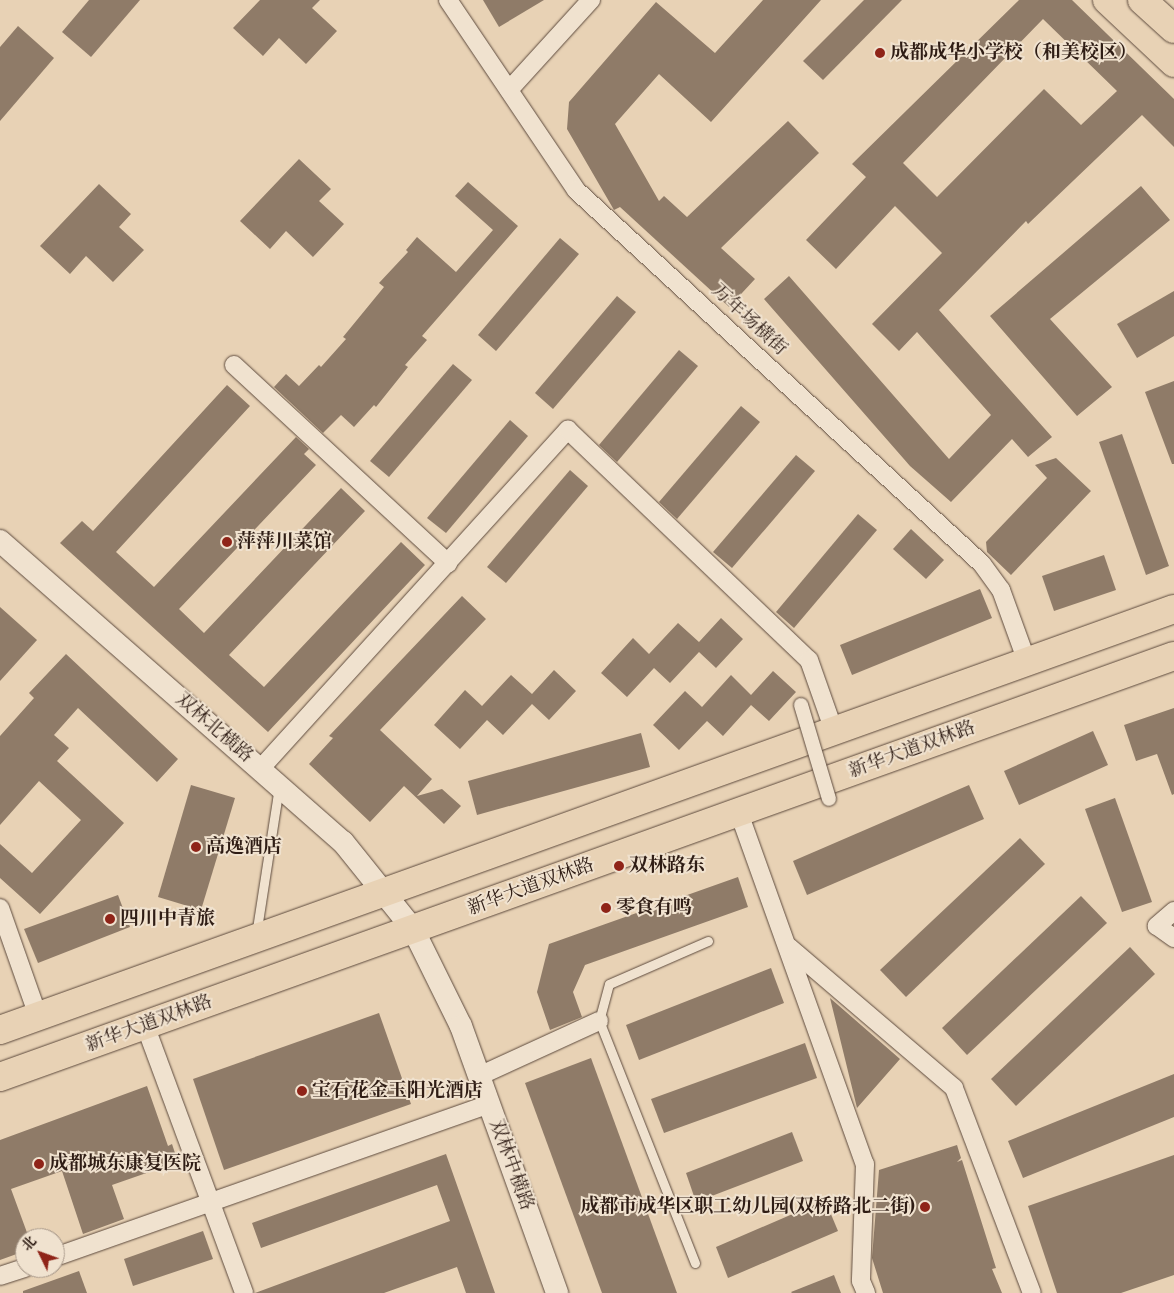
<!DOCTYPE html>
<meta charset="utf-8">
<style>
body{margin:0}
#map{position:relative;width:1174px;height:1293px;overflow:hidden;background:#e8d2b5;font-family:"Libre Bodoni","Noto Serif SC",serif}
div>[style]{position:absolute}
.building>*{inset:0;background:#8f7b68}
.roads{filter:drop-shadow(0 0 1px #5d4a3d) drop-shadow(0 0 1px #5d4a3d)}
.service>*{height:9px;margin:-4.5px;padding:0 4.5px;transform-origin:4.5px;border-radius:4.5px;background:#f0e2cf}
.minor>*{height:18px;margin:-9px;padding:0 9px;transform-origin:9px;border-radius:9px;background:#f0e2cf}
.tertiary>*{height:22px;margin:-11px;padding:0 11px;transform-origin:11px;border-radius:11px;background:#f0e2cf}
.primary>*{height:28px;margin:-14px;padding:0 14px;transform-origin:14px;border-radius:14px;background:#e8d2b5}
.trunk>*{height:28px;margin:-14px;padding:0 14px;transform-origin:14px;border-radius:14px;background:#e8d2b5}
.bridges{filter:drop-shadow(0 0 1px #5d4a3d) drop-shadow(0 0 1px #5d4a3d)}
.pedestrian-bridge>*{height:14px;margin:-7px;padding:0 7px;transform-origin:7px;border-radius:7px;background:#f0e2cf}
.trunk-bridge>*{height:28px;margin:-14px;padding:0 14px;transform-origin:14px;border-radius:14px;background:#e8d2b5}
.dots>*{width:14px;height:14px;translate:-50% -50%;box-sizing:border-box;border:2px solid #f0e2cf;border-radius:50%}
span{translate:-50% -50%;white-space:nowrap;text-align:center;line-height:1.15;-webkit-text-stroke:4px #f0e2cf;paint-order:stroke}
.poi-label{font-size:19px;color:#2f1d15;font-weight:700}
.left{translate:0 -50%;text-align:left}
.right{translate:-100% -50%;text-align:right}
.street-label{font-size:19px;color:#2f1d15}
.north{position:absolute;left:15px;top:1228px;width:50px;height:50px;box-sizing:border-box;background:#f0e2cf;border:1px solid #a39385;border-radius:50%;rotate:312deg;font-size:14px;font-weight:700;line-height:20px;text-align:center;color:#2f1d15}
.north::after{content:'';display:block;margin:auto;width:18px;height:22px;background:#8f2418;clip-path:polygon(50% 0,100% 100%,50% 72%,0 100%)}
</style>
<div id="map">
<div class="building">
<div style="clip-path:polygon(89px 0,140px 0,91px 57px,62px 32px)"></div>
<div style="clip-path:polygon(260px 0,320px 0,312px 8px,337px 31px,306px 64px,279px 38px,263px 56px,233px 28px)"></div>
<div style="clip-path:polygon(483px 0,544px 0,499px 27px)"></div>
<div style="clip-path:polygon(763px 0,821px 0,711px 122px,659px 74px,615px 124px,659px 201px,664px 196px,687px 217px,788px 121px,819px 153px,721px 248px,755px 279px,729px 307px,620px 207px,614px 210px,567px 129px,569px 102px,656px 2px,715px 53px)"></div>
<div style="clip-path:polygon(864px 0,902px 0,823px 80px,803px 61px)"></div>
<div style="clip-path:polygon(evenodd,1019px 0,1072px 0,1174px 99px,1174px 147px,1142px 115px,1028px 224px,1026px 221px,939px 310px,1052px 437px,1028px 457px,1012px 439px,951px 502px,910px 466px,764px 299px,789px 276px,949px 459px,991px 415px,917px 332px,899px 351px,872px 324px,942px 253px,895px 206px,836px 269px,806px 240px,866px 177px,852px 164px,1019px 0,1043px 19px,1117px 91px,1081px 125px,1044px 89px,937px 197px,903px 163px,1043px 19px)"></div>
<div style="clip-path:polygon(18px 26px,54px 58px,0 121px,0 47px)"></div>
<div style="clip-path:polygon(299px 159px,331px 189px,319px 201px,344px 224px,313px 257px,286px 231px,270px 249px,240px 221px)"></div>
<div style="clip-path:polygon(468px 182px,518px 226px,422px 336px,427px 340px,405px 365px,408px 367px,376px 407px,374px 405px,354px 427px,341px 415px,323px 433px,274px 387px,286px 374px,299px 386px,319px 365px,321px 367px,346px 339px,343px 337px,384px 287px,379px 283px,408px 252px,406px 250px,417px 237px,456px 272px,493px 230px,455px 196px)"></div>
<div style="clip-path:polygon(99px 184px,131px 214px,119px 227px,144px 250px,113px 282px,86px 256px,70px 274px,40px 246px)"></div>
<div style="clip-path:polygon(1141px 186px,1170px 220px,1050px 319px,1112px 387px,1077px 416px,990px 316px)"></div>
<div style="clip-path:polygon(560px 238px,579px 254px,496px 351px,478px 335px)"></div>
<div style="clip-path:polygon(1174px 291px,1174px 336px,1137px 358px,1117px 324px)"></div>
<div style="clip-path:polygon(617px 296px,636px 312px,553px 409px,535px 393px)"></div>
<div style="clip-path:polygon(679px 350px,698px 366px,617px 462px,599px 445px)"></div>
<div style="clip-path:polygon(453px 364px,472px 380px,389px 477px,370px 461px)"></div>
<div style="clip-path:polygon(1174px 381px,1174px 464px,1172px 464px,1145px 392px)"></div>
<div style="clip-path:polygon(227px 385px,250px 406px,116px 552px,154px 587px,296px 437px,309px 449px,304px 454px,316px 465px,179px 609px,204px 633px,341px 488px,365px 511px,229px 655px,264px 687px,401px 542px,425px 565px,268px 732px,60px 543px,82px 521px,93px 531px)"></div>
<div style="clip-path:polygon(741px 406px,760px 422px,677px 519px,659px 502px)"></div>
<div style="clip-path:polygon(510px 420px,528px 436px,446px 533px,427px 518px)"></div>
<div style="clip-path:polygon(1122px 434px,1169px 566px,1146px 575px,1099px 442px)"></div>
<div style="clip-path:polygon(796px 455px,815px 471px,732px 568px,713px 552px)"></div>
<div style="clip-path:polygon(1056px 458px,1091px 491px,1011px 575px,987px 552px,986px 542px,1047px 478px,1035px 465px)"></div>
<div style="clip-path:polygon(570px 470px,588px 486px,506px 583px,487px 567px)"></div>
<div style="clip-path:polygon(858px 514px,877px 530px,794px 628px,776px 612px)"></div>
<div style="clip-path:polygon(911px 529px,944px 560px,926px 579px,893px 549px)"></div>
<div style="clip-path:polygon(1104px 555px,1116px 590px,1054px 611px,1042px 576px)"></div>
<div style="clip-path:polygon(980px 589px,992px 618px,852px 675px,840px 645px)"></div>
<div style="clip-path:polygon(462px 596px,486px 619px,380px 730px,432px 779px,417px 796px,442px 789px,461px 806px,444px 824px,404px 786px,370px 822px,309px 764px,333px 738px,329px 736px)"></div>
<div style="clip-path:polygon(0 607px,37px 640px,0 681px)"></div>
<div style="clip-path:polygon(721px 618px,743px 639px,716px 668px,699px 652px,670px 683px,654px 668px,627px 697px,601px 673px,633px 638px,649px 654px,678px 623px,699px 642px)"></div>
<div style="clip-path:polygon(66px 654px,178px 759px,157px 782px,78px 708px,54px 735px,69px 748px,57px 761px,124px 823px,40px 914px,0 878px,0 844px,32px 873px,81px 820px,39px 781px,0 825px,0 736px,34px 698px,29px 693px)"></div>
<div style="clip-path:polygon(554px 670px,576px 691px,549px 720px,532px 704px,503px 735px,487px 720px,460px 749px,434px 725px,465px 690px,482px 706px,511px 675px,532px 694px)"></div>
<div style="clip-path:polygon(773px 671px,796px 692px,769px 721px,751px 705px,723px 736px,707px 721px,679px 750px,653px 725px,685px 691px,702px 707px,731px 675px,751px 695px)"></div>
<div style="clip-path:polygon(1174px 708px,1174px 794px,1172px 795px,1157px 754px,1136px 761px,1124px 725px)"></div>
<div style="clip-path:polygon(1093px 731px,1108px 765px,1019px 805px,1004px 771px)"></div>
<div style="clip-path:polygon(641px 733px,650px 767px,477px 815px,468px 781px)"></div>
<div style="clip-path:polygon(191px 785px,235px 798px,201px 910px,158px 897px)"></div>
<div style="clip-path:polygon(969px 785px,984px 819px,807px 895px,793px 861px)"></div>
<div style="clip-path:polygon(1115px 798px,1152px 902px,1122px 912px,1085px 809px)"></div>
<div style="clip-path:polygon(1020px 838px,1045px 864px,906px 997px,880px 970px)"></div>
<div style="clip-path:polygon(738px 877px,748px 907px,585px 965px,573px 992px,582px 1017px,550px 1030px,537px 992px,549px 944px)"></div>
<div style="clip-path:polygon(118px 895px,130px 927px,38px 963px,24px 929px)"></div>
<div style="clip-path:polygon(1081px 896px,1107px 923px,967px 1055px,942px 1028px)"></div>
<div style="clip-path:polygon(1130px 947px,1155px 974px,1016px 1106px,991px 1079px)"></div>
<div style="clip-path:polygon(771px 968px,784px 1003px,639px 1060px,626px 1025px)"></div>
<div style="clip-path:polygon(830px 998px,900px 1059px,857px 1108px,845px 1059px)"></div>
<div style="clip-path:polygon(379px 1013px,411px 1104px,224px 1170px,193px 1079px)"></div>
<div style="clip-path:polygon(805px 1043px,817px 1078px,664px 1133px,651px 1099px)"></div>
<div style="clip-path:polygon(591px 1058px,677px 1293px,602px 1293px,525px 1083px)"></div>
<div style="clip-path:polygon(1174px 1074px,1174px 1117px,1023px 1178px,1008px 1141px)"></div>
<div style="clip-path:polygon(147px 1086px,168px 1146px,172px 1144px,178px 1162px,112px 1185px,124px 1219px,83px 1234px,62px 1171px,11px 1189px,29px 1238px,25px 1238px,25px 1251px,0 1260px,0 1140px)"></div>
<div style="clip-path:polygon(792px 1132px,803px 1161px,696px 1202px,686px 1173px)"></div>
<div style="clip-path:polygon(957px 1145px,961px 1158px,957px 1162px,962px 1160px,996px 1268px,992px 1269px,1002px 1293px,883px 1293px,872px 1258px,879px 1170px)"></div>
<div style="clip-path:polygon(446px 1154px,495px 1293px,466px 1293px,457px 1267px,384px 1293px,255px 1293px,450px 1221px,437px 1185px,261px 1248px,252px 1223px)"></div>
<div style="clip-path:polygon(1174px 1155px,1174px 1275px,1121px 1293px,1057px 1293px,1028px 1206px)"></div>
<div style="clip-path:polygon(825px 1200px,838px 1231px,728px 1278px,716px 1247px)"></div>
<div style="clip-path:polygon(203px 1231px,213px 1259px,133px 1286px,124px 1259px)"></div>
<div style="clip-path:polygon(79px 1271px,87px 1293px,23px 1293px,23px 1291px)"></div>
<div style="clip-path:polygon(834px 1275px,841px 1293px,792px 1293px,791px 1292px)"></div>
</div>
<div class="roads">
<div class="service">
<div style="left:256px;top:935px;width:150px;rotate:-81.2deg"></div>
<div style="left:695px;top:1263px;width:260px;rotate:-111.6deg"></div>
<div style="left:599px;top:1021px;width:38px;rotate:-75deg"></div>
<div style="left:609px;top:984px;width:108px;rotate:-23.5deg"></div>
</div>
<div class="minor">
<div style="left:448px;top:0;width:229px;rotate:56deg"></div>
<div style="left:576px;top:190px;width:552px;rotate:42.65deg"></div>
<div style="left:982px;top:564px;width:32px;rotate:54deg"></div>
<div style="left:1001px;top:590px;width:77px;rotate:70.1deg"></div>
<div style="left:509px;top:90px;width:122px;rotate:-47.7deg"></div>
<div style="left:234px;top:365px;width:292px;rotate:42.8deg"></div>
<div style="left:261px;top:768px;width:457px;rotate:-47.8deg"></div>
<div style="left:568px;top:430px;width:333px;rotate:43.7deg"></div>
<div style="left:809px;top:660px;width:75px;rotate:70.6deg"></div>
<div style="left:739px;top:813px;width:373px;rotate:70.3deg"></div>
<div style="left:865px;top:1164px;width:117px;rotate:92deg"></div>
<div style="left:861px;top:1281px;width:13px;rotate:67deg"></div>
<div style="left:0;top:908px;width:114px;rotate:70.6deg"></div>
<div style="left:1174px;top:911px;width:23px;rotate:139deg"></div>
<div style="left:1157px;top:926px;width:21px;rotate:35deg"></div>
<div style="left:789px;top:947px;width:217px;rotate:40.5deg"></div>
<div style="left:954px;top:1088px;width:219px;rotate:69.2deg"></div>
<div style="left:145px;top:1025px;width:286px;rotate:69.7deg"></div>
<div style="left:479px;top:1076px;width:132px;rotate:-24.6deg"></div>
<div style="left:55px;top:1257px;width:460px;rotate:-19.4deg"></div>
<div style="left:0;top:1276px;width:26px;rotate:-18deg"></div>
</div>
<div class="tertiary">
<div style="left:0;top:541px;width:456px;rotate:41.3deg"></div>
<div style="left:343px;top:842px;width:112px;rotate:51.2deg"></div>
<div style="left:413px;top:929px;width:108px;rotate:63.7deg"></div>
<div style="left:461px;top:1026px;width:284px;rotate:70.2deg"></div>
</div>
<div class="primary">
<div style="left:0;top:1030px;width:1247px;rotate:-19.73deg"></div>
<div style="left:0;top:1077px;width:1247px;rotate:-19.73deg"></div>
</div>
<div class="trunk">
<div style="left:1107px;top:0;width:92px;rotate:43.2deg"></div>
</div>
</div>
<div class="bridges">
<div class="pedestrian-bridge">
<div style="left:801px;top:705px;width:98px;rotate:73.4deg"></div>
</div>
<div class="trunk-bridge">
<div style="left:1142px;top:0;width:43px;rotate:42.2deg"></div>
</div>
</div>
<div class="dots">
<div style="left:880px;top:53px;background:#8f2418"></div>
<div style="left:227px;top:542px;background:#8f2418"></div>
<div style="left:196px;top:847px;background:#8f2418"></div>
<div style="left:619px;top:866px;background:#8f2418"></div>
<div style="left:606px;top:908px;background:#8f2418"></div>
<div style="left:110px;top:919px;background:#8f2418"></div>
<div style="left:302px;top:1091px;background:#8f2418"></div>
<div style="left:39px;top:1164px;background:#8f2418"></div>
<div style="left:925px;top:1207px;background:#8f2418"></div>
</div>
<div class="poi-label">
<span class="left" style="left:890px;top:53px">成都成华小学校（和美校区）</span>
<span class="left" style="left:237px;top:542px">萍萍川菜馆</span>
<span class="left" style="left:206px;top:847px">高逸酒店</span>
<span class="left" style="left:629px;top:866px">双林路东</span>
<span class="left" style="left:616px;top:908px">零食有鸣</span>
<span class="left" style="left:120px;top:919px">四川中青旅</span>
<span class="left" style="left:312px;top:1091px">宝石花金玉阳光酒店</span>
<span class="left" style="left:49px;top:1164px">成都城东康复医院</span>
<span class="right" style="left:915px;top:1207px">成都市成华区职工幼儿园(双桥路北二街)</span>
</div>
<div class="street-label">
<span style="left:749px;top:320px;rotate:43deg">万年场横街</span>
<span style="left:214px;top:728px;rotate:41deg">双林北横路</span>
<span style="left:912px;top:750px;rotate:-20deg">新华大道双林路</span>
<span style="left:531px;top:887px;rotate:-20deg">新华大道双林路</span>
<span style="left:149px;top:1024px;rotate:-20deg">新华大道双林路</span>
<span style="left:511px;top:1165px;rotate:70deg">双林中横路</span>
</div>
<div class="north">北</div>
</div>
